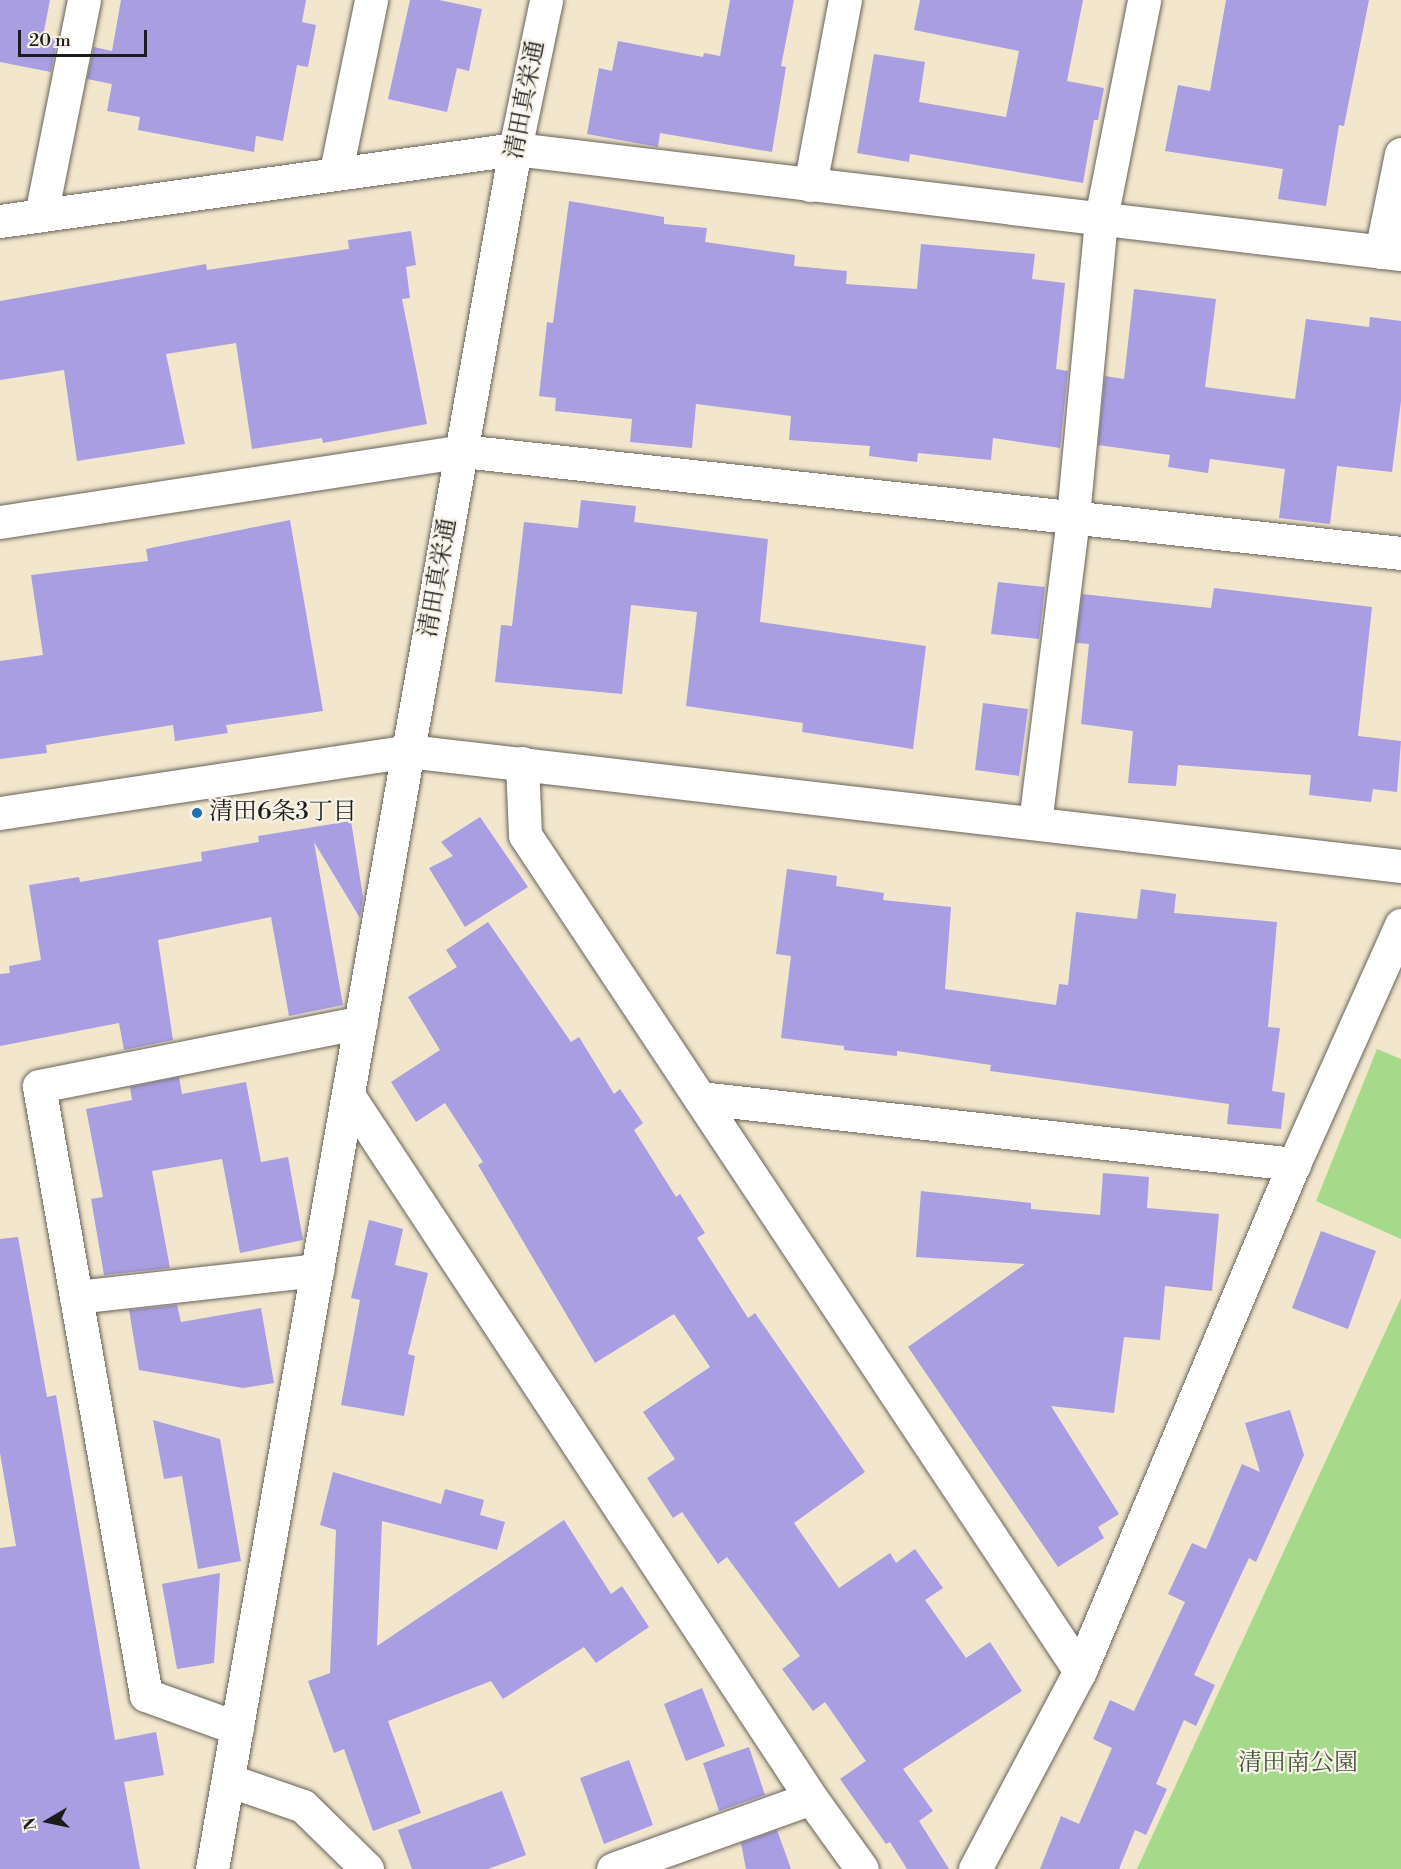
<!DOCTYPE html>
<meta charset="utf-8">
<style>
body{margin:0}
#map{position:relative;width:1401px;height:1869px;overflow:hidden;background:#f2e6cd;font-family:"Libre Bodoni","Noto Serif JP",serif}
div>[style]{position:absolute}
.green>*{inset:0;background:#a4da8a}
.building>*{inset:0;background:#a99ee2}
.roads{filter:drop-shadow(0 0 2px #67635a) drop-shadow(0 0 2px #67635a)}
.minor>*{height:33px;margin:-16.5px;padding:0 16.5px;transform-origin:16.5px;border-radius:16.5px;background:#fff}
.tertiary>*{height:33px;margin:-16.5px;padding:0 16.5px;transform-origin:16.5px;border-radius:16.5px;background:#fff}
.dots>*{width:16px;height:16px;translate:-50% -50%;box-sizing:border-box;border:3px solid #f7f3e8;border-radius:50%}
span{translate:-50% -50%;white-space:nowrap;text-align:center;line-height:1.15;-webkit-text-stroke:4.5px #f7f3e8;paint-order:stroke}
.street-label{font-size:24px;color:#1c1c1c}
.poi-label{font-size:24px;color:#1c1c1c}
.left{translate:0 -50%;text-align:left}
.park-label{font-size:24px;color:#45553d}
.north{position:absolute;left:18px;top:1791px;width:60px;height:60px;-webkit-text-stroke:4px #f7f3e8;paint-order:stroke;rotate:261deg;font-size:16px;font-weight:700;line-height:24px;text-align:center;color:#1c1c1c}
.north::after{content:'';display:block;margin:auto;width:21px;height:27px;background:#1c1c1c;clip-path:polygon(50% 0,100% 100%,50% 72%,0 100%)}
.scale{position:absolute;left:18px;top:30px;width:129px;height:27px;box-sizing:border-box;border:3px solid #1c1c1c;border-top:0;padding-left:8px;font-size:18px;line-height:21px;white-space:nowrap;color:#1c1c1c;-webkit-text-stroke:4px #f7f3e8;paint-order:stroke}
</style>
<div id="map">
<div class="green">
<div style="clip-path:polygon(1377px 1049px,1401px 1059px,1401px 1239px,1316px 1201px)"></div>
<div style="clip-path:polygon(1401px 1298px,1401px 1869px,1137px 1869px)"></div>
</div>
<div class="building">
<div style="clip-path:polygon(0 0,50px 0,43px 36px,57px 39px,51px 72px,0 62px)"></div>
<div style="clip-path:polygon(121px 0,306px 0,302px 22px,316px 25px,308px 67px,297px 65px,283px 141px,256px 136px,254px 152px,138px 130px,140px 117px,107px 111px,112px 84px,87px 79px,94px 47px,112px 51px)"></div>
<div style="clip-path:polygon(410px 0,439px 0,482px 9px,469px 71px,457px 68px,447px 112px,388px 99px)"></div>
<div style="clip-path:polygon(730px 0,794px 0,781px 66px,786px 67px,772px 152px,660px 133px,658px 147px,587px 134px,599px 68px,612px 71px,618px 41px,703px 57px,704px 53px,720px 56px)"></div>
<div style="clip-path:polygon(920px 0,1083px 0,1067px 81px,1104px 88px,1098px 120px,1094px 120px,1083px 183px,910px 154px,909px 162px,857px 153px,874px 54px,925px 62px,919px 102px,1006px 117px,1019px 51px,914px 30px)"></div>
<div style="clip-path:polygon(1226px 0,1369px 0,1344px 126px,1339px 125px,1326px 206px,1278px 199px,1283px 169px,1165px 151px,1178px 85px,1210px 91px)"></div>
<div style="clip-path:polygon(569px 201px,664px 217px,664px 224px,707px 228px,705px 242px,795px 255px,794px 266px,847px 271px,846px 284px,917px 289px,921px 244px,1035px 254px,1032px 279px,1065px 283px,1056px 369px,1068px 371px,1060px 448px,993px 438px,991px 460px,918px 453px,917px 462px,869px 456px,870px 446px,789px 440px,791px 416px,696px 404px,692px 448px,630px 442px,632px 419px,555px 411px,556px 398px,539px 396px,547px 322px,553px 323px)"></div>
<div style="clip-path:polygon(411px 231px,416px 265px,406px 267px,410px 298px,402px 299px,427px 424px,323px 443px,322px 438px,252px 449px,236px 343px,166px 354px,185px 444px,77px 461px,64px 370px,0 380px,0 301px,206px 264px,207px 270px,349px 249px,348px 240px)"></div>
<div style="clip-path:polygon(1134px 289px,1216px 299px,1205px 387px,1295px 399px,1306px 319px,1369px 327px,1370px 317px,1401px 321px,1401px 401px,1392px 472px,1337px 466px,1330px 524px,1279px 518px,1285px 469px,1210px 459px,1208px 473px,1168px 467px,1170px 455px,1098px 445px,1105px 376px,1124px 379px)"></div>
<div style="clip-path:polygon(581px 500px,636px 506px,634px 522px,768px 539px,760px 622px,926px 646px,913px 749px,802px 732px,803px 723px,686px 706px,697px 612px,631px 605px,622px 694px,495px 682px,501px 625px,512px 626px,524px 522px,578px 528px)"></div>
<div style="clip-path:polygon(290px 520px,323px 711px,226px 725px,228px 733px,175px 741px,173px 725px,46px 745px,47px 753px,0 759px,0 661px,43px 655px,31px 575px,148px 561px,146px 549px)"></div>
<div style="clip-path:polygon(998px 582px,1045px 587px,1039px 639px,991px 634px)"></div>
<div style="clip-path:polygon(1214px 588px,1372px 607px,1358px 736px,1401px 741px,1397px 792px,1373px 789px,1371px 802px,1309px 795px,1311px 775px,1178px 765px,1176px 786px,1128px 783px,1133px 731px,1081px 724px,1089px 644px,1076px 643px,1082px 594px,1211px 608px)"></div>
<div style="clip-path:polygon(983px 703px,1028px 709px,1019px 776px,975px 770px)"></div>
<div style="clip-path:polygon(480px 817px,528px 887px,465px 927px,429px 868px,453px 856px,441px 842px)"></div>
<div style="clip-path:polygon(351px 821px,363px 897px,360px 918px,314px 842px,343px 1005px,289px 1016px,271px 917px,158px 940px,173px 1040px,124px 1050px,119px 1023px,0 1046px,0 974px,10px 973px,9px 966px,41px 960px,29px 885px,79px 877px,80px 882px,202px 861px,201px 852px,259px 842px,258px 836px)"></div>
<div style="clip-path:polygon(787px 869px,837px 876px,836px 886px,884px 893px,883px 900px,951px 907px,945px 989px,1056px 1005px,1059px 984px,1068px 985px,1076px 912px,1137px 919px,1141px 889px,1176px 894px,1174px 913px,1277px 922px,1268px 1027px,1280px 1028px,1272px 1091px,1285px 1093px,1281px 1129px,1227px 1124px,1229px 1104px,990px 1071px,991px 1065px,897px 1051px,897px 1056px,844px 1050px,844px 1046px,781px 1038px,791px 956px,776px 954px)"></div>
<div style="clip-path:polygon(488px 922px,571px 1042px,579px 1037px,614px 1094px,620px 1089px,643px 1123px,634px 1130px,676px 1197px,680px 1194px,705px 1233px,697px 1238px,748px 1318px,755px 1313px,865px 1472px,794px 1523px,839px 1588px,890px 1553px,896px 1563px,915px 1549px,943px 1588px,925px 1600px,966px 1658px,990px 1642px,1022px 1691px,903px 1769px,933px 1811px,919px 1821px,949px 1869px,907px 1869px,890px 1842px,886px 1844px,840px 1779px,866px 1761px,825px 1702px,813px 1711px,782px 1669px,800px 1656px,727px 1557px,718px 1564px,682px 1512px,673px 1518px,647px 1478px,675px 1459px,643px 1412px,710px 1367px,674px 1314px,595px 1363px,478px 1165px,483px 1162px,445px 1103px,416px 1122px,391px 1082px,440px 1050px,408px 997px,457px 967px,446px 950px)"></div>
<div style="clip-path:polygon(179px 1077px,182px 1094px,246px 1082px,261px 1162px,288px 1157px,303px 1240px,240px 1253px,222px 1159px,152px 1171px,170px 1268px,104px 1275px,91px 1199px,103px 1197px,86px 1109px,132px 1100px,130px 1087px)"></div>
<div style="clip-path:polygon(1103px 1173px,1149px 1177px,1147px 1208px,1219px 1214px,1212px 1291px,1165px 1286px,1160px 1340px,1124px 1337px,1114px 1413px,1051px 1406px,1119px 1514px,1098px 1527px,1104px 1538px,1058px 1567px,908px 1347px,1025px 1264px,916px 1257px,921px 1191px,1031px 1203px,1031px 1209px,1100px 1215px)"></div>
<div style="clip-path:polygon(369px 1220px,403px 1229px,395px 1265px,428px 1273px,408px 1354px,415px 1356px,404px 1416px,341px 1405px,360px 1300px,351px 1298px)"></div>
<div style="clip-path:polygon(1321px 1231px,1376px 1251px,1348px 1329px,1292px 1308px)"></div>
<div style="clip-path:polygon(18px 1237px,47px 1397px,56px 1395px,115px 1740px,156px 1732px,164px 1775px,124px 1782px,140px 1869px,0 1869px,0 1548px,16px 1546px,0 1453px,0 1239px)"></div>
<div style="clip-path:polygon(177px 1305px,181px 1322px,261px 1308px,274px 1383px,243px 1388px,139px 1370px,129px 1310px)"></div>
<div style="clip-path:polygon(1290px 1410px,1304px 1455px,1256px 1562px,1249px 1558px,1194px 1675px,1215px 1685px,1196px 1726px,1184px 1720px,1156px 1784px,1167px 1789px,1146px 1835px,1135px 1830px,1119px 1869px,1040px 1869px,1061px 1816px,1079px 1824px,1112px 1748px,1093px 1739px,1110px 1700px,1134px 1711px,1185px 1602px,1168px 1594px,1192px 1543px,1206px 1549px,1242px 1464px,1260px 1472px,1245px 1423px)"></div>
<div style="clip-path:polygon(153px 1420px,220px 1439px,241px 1561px,198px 1569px,182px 1476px,164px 1479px)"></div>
<div style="clip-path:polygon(333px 1472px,441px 1504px,445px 1489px,484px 1500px,480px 1515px,505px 1522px,497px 1550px,382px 1521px,377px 1646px,564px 1520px,611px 1594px,622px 1586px,649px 1627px,596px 1663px,584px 1647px,503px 1699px,491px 1681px,388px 1721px,421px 1813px,373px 1831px,344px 1749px,334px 1753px,308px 1681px,330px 1673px,336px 1530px,320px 1525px)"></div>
<div style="clip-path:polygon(220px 1573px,214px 1663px,177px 1669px,162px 1584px)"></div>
<div style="clip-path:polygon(702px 1688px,725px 1746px,686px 1761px,664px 1704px)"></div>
<div style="clip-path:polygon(749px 1747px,765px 1795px,719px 1811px,703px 1763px)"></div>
<div style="clip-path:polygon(629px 1760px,653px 1825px,604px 1844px,580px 1778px)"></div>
<div style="clip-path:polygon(502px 1791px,526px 1855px,488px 1869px,412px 1869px,398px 1830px)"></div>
<div style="clip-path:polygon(777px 1830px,791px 1869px,746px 1869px,741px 1843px)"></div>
</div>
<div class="roads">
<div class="minor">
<div style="left:336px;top:171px;width:175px;rotate:-78.4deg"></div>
<div style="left:810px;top:185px;width:188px;rotate:-79.3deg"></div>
<div style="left:41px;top:215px;width:219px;rotate:-78.7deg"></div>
<div style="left:0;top:221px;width:520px;rotate:-7.96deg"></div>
<div style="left:515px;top:149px;width:892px;rotate:6.76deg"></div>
<div style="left:1381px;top:252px;width:100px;rotate:-78.5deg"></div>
<div style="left:0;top:522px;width:467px;rotate:-8.7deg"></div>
<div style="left:462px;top:451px;width:945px;rotate:6.2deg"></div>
<div style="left:408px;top:751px;width:1000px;rotate:6.61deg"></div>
<div style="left:522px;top:763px;width:72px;rotate:87.6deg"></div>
<div style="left:525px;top:835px;width:1003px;rotate:56.42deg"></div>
<div style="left:1035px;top:823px;width:309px;rotate:-82.9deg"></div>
<div style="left:1073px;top:516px;width:299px;rotate:-84.6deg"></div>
<div style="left:1101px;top:218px;width:222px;rotate:-78.8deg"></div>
<div style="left:348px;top:1095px;width:842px;rotate:56.63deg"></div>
<div style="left:811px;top:1798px;width:87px;rotate:54.3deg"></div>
<div style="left:700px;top:1098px;width:598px;rotate:6.34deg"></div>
<div style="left:76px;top:1297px;width:243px;rotate:-6.4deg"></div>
<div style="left:237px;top:1728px;width:97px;rotate:-160.1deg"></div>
<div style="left:146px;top:1695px;width:618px;rotate:-99.97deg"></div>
<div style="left:39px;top:1086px;width:328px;rotate:-11.2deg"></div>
<div style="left:228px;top:1780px;width:79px;rotate:19.1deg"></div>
<div style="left:303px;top:1806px;width:90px;rotate:44.5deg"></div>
<div style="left:613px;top:1869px;width:210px;rotate:-19.7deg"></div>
<div style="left:975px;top:1869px;width:224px;rotate:-62.1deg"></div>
<div style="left:1080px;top:1671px;width:550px;rotate:-67.12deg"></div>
<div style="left:1294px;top:1164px;width:262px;rotate:-65.9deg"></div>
</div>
<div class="tertiary">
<div style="left:0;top:813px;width:413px;rotate:-8.6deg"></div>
<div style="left:212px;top:1869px;width:1135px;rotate:-80.06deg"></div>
<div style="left:408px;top:751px;width:611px;rotate:-79.92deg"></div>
<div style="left:515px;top:149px;width:152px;rotate:-78.2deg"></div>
</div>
</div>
<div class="dots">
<div style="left:197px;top:813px;background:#1f6fb2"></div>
</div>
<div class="street-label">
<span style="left:526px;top:100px;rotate:-79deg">清田真栄通</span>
<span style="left:439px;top:578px;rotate:-80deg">清田真栄通</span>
</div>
<div class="poi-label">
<span class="left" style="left:209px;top:813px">清田6条3丁目</span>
</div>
<div class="park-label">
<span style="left:1298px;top:1764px">清田南公園</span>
</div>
<div class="north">N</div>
<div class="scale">20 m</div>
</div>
